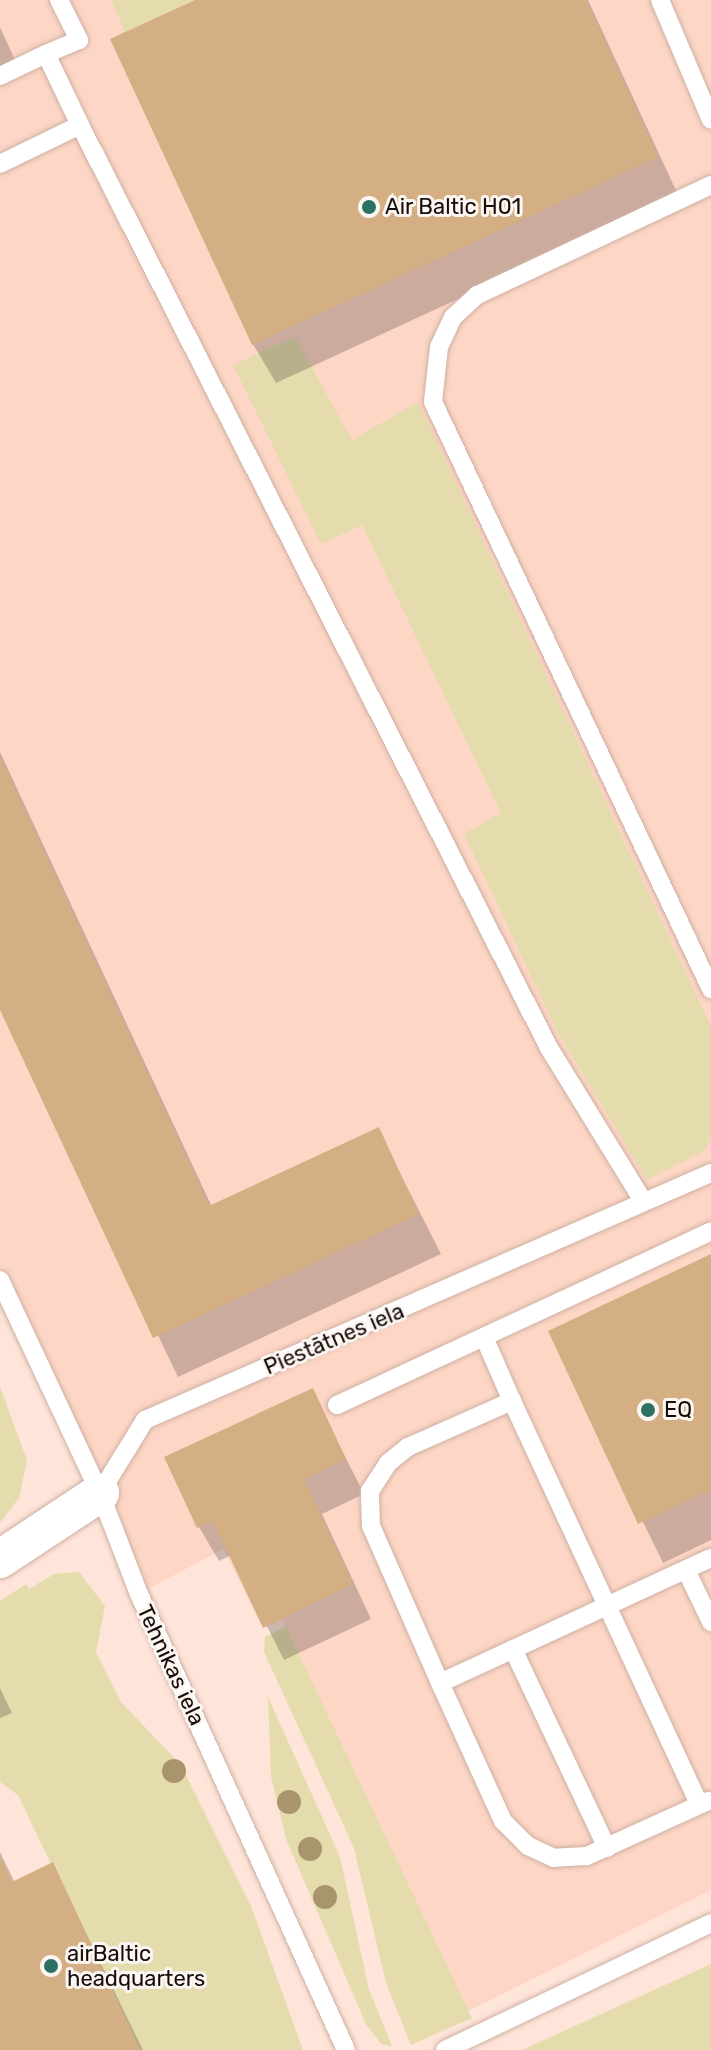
<!DOCTYPE html>
<meta charset="utf-8">
<style>
body{margin:0}
#map{position:relative;width:711px;height:2050px;overflow:hidden;background:#fee4d9;font-family:Rubik,sans-serif}
div>[style]{position:absolute}
.built>*{inset:0;background:#fdd6c5}
.green>*{inset:0;background:#e5dcae}
.shadow>*{inset:0;background:#0003}
.building>*{inset:0;background:#d4af84}
.roads{filter:drop-shadow(0 0 2px #ceb0a3) drop-shadow(0 0 2px #ceb0a3)}
.lane>*{height:18px;margin:-9px;padding:0 9px;transform-origin:9px;border-radius:9px;background:#fff}
.street>*{height:38px;margin:-19px;padding:0 19px;transform-origin:19px;border-radius:19px;background:#fff}
.trees>*{width:24px;height:24px;margin:-12px;border-radius:50%;background:#a8956d}
.dots>*{width:22px;height:22px;translate:-50% -50%;box-sizing:border-box;border:4px solid #fcf6f3;border-radius:50%}
span{translate:-50% -50%;white-space:nowrap;text-align:center;line-height:1.15;-webkit-text-stroke:6px #fcf6f3;paint-order:stroke}
.poi-label{font-size:22px;color:#170d08}
.left{translate:0 -50%;text-align:left}
.street-label{font-size:22px;color:#170d08}
</style>
<div id="map">
<div class="built">
<div style="clip-path:polygon(0 0,711px 0,711px 1890px,468px 2011px,282px 1619px,263px 1628px,223px 1549px,139px 1594px,0 1274px)"></div>
</div>
<div class="green">
<div style="clip-path:polygon(111px 0,195px 0,125px 32px)"></div>
<div style="clip-path:polygon(295px 337px,352px 440px,418px 402px,711px 1026px,711px 1141px,702px 1152px,647px 1180px,557px 1031px,464px 834px,501px 813px,362px 525px,321px 544px,233px 365px)"></div>
<div style="clip-path:polygon(0 1387px,27px 1460px,19px 1498px,0 1523px)"></div>
<div style="clip-path:polygon(79px 1572px,105px 1606px,96px 1652px,121px 1702px,181px 1765px,251px 1906px,303px 2050px,140px 2050px,18px 1795px,0 1782px,0 1601px,26px 1584px,29px 1589px,54px 1574px)"></div>
<div style="clip-path:polygon(286px 1627px,472px 2018px,411px 2045px,386px 1983px,354px 1848px,264px 1652px,265px 1637px)"></div>
<div style="clip-path:polygon(268px 1697px,340px 1857px,369px 1990px,392px 2046px,381px 2044px,366px 2024px,286px 1839px,271px 1776px)"></div>
<div style="clip-path:polygon(711px 1964px,711px 2050px,522px 2050px)"></div>
</div>
<div class="shadow">
<div style="clip-path:polygon(199px 0,588px 0,679px 197px,276px 383px,253px 344px)"></div>
<div style="clip-path:polygon(0 27px,20px 71px,0 80px)"></div>
<div style="clip-path:polygon(0 752px,212px 1207px,378px 1130px,441px 1254px,178px 1377px,0 1005px)"></div>
<div style="clip-path:polygon(711px 1256px,711px 1540px,663px 1563px,551px 1332px)"></div>
<div style="clip-path:polygon(312px 1391px,364px 1494px,322px 1514px,371px 1619px,284px 1660px,231px 1555px,219px 1561px,199px 1527px)"></div>
<div style="clip-path:polygon(0 1688px,12px 1713px,0 1718px)"></div>
<div style="clip-path:polygon(0 1852px,15px 1883px,53px 1865px,143px 2050px,0 2050px)"></div>
</div>
<div class="building">
<div style="clip-path:polygon(195px 0,586px 0,658px 157px,252px 345px,110px 39px)"></div>
<div style="clip-path:polygon(0 757px,209px 1206px,379px 1127px,419px 1214px,153px 1338px,0 1010px)"></div>
<div style="clip-path:polygon(711px 1254px,711px 1490px,638px 1524px,548px 1331px)"></div>
<div style="clip-path:polygon(313px 1388px,346px 1459px,304px 1479px,353px 1584px,263px 1628px,213px 1521px,197px 1528px,164px 1457px)"></div>
<div style="clip-path:polygon(0 1855px,12px 1882px,53px 1862px,140px 2050px,0 2050px)"></div>
</div>
<div class="roads">
<div class="lane">
<div style="left:59px;top:0;width:45px;rotate:63.4deg"></div>
<div style="left:79px;top:40px;width:36px;rotate:157deg"></div>
<div style="left:46px;top:54px;width:79px;rotate:64.4deg"></div>
<div style="left:80px;top:125px;width:1035px;rotate:63.06deg"></div>
<div style="left:549px;top:1048px;width:180px;rotate:58.4deg"></div>
<div style="left:660px;top:0;width:130px;rotate:67deg"></div>
<div style="left:0;top:76px;width:51px;rotate:-25.6deg"></div>
<div style="left:0;top:164px;width:89px;rotate:-26deg"></div>
<div style="left:711px;top:185px;width:259px;rotate:154.8deg"></div>
<div style="left:477px;top:295px;width:33px;rotate:137deg"></div>
<div style="left:453px;top:317px;width:33px;rotate:115deg"></div>
<div style="left:439px;top:347px;width:55px;rotate:96.2deg"></div>
<div style="left:433px;top:402px;width:650px;rotate:64.66deg"></div>
<div style="left:0;top:1280px;width:235px;rotate:64.9deg"></div>
<div style="left:100px;top:1493px;width:108px;rotate:68.9deg"></div>
<div style="left:139px;top:1594px;width:501px;rotate:65.58deg"></div>
<div style="left:484px;top:1337px;width:70px;rotate:66.4deg"></div>
<div style="left:337px;top:1405px;width:412px;rotate:-24.9deg"></div>
<div style="left:100px;top:1493px;width:86px;rotate:-58.3deg"></div>
<div style="left:145px;top:1420px;width:618px;rotate:-23.58deg"></div>
<div style="left:686px;top:1570px;width:58px;rotate:64.3deg"></div>
<div style="left:513px;top:1649px;width:220px;rotate:64.7deg"></div>
<div style="left:440px;top:1683px;width:171px;rotate:-113.7deg"></div>
<div style="left:371px;top:1526px;width:35px;rotate:-92deg"></div>
<div style="left:370px;top:1491px;width:33px;rotate:-57deg"></div>
<div style="left:388px;top:1463px;width:26px;rotate:-39deg"></div>
<div style="left:408px;top:1447px;width:114px;rotate:-23.9deg"></div>
<div style="left:512px;top:1401px;width:443px;rotate:65.1deg"></div>
<div style="left:708px;top:1801px;width:133px;rotate:155.6deg"></div>
<div style="left:587px;top:1856px;width:33px;rotate:177deg"></div>
<div style="left:554px;top:1858px;width:29px;rotate:-155deg"></div>
<div style="left:528px;top:1846px;width:35px;rotate:-135deg"></div>
<div style="left:503px;top:1821px;width:152px;rotate:-114.5deg"></div>
<div style="left:440px;top:1683px;width:298px;rotate:-24.8deg"></div>
<div style="left:445px;top:2050px;width:295px;rotate:-25.5deg"></div>
</div>
<div class="street">
<div style="left:0;top:1559px;width:120px;rotate:-33.4deg"></div>
</div>
</div>
<div class="trees">
<div style="left:174px;top:1771px"></div>
<div style="left:289px;top:1802px"></div>
<div style="left:310px;top:1849px"></div>
<div style="left:325px;top:1897px"></div>
</div>
<div class="dots">
<div style="left:369px;top:207px;background:#2d7163"></div>
<div style="left:648px;top:1410px;background:#2d7163"></div>
<div style="left:51px;top:1966px;background:#2d7163"></div>
</div>
<div class="poi-label">
<span class="left" style="left:385px;top:207px">Air Baltic H01</span>
<span class="left" style="left:664px;top:1410px">EQ</span>
<span class="left" style="left:67px;top:1966px">airBaltic<br>headquarters</span>
</div>
<div class="street-label">
<span style="left:334px;top:1339px;rotate:-23deg">Piestātnes iela</span>
<span style="left:171px;top:1665px;rotate:65deg">Tehnikas iela</span>
</div>
</div>
